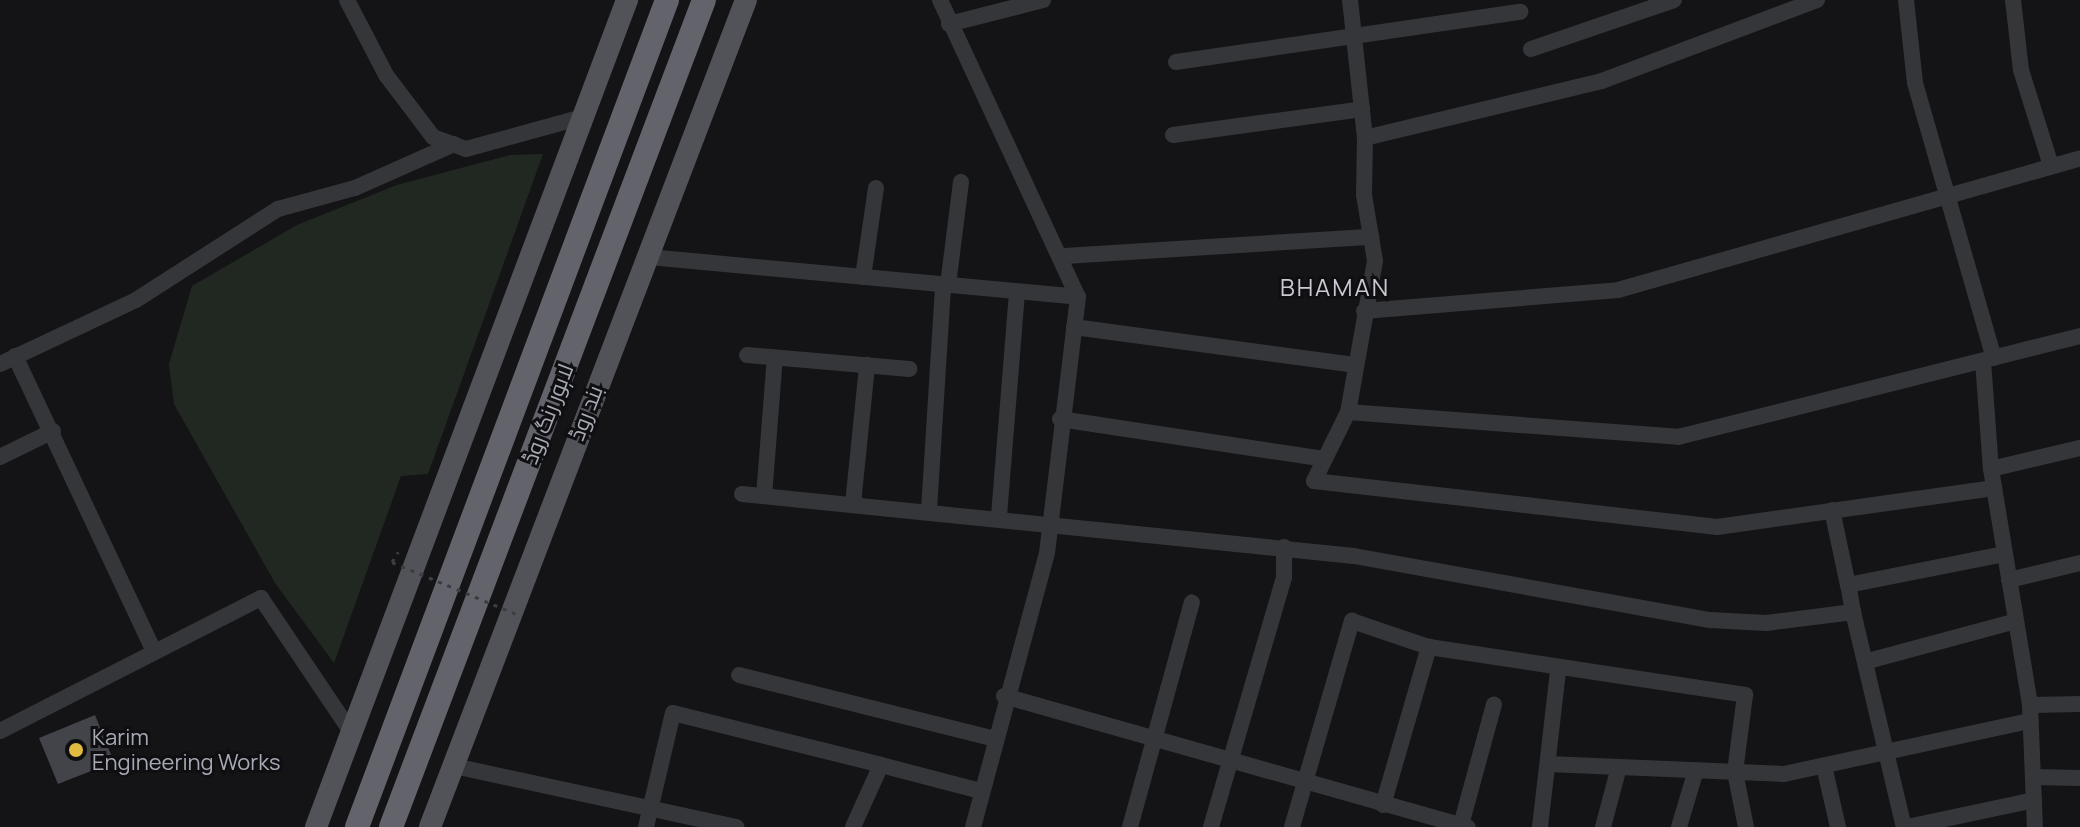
<!DOCTYPE html>
<meta charset="utf-8">
<style>
body{margin:0}
#map{position:relative;width:2080px;height:827px;overflow:hidden;background:#141416;font-family:Manrope,Cairo,sans-serif}
div>[style]{position:absolute}
.green>*{inset:0;background:#212822}
.building>*{inset:0;background:#434449}
.path>*{height:3px;margin-top:-1.5px;transform-origin:0;background:repeating-linear-gradient(90deg,#3c3d41 0 4px,transparent 0 10px)}
.minor>*{height:16px;margin:-8px;padding:0 8px;transform-origin:8px;border-radius:8px;background:#35363a}
.major>*{height:22px;margin:-11px;padding:0 11px;transform-origin:11px;border-radius:11px;background:#525359}
.highway>*{height:24px;margin:-12px;padding:0 12px;transform-origin:12px;border-radius:12px;background:#62636b}
.path-bridge>*{height:3px;margin-top:-1.5px;transform-origin:0;background:repeating-linear-gradient(90deg,#3c3d41 0 4px,transparent 0 10px)}
.dots>*{width:22px;height:22px;translate:-50% -50%;box-sizing:border-box;border:4px solid #0f0f11;border-radius:50%}
span{translate:-50% -50%;white-space:nowrap;text-align:center;line-height:1.15;-webkit-text-stroke:6px #0f0f11;paint-order:stroke}
.street-label{font-size:22px;color:#a7aab5}
.poi-label{font-size:22px;color:#a7aab5}
.left{translate:0 -50%;text-align:left}
.neighbourhood-label{font-size:24px;color:#c8c9d1;letter-spacing:2px}
</style>
<div id="map">
<div class="green">
<div style="clip-path:polygon(543px 154px,428px 474px,401px 476px,334px 663px,275px 583px,174px 404px,169px 364px,192px 286px,297px 225px,397px 185px,510px 155px)"></div>
</div>
<div class="building">
<div style="clip-path:polygon(95px 715px,114px 762px,58px 784px,39px 738px)"></div>
</div>
<div class="path">
<div style="left:392px;top:562px;width:12px;rotate:-59deg"></div>
</div>
<div class="minor">
<div style="left:347px;top:0;width:85px;rotate:62.5deg"></div>
<div style="left:386px;top:75px;width:78px;rotate:52.8deg"></div>
<div style="left:433px;top:137px;width:35px;rotate:20deg"></div>
<div style="left:466px;top:149px;width:121px;rotate:-15.3deg"></div>
<div style="left:940px;top:0;width:327px;rotate:65.1deg"></div>
<div style="left:1078px;top:297px;width:258px;rotate:96.9deg"></div>
<div style="left:1047px;top:553px;width:284px;rotate:105.1deg"></div>
<div style="left:1350px;top:0;width:139px;rotate:83.8deg"></div>
<div style="left:1817px;top:0;width:230px;rotate:159.4deg"></div>
<div style="left:1602px;top:81px;width:244px;rotate:166.5deg"></div>
<div style="left:1365px;top:138px;width:57px;rotate:91deg"></div>
<div style="left:1364px;top:195px;width:67px;rotate:80.5deg"></div>
<div style="left:1375px;top:261px;width:153px;rotate:100.1deg"></div>
<div style="left:1348px;top:412px;width:77px;rotate:116.2deg"></div>
<div style="left:1314px;top:481px;width:406px;rotate:6.5deg"></div>
<div style="left:1717px;top:527px;width:280px;rotate:-8deg"></div>
<div style="left:1906px;top:0;width:83px;rotate:83.8deg"></div>
<div style="left:1915px;top:83px;width:286px;rotate:74deg"></div>
<div style="left:2013px;top:0;width:70px;rotate:83.5deg"></div>
<div style="left:2021px;top:70px;width:101px;rotate:72.6deg"></div>
<div style="left:949px;top:24px;width:97px;rotate:-14.3deg"></div>
<div style="left:1531px;top:49px;width:151px;rotate:-18.9deg"></div>
<div style="left:1176px;top:62px;width:348px;rotate:-8.3deg"></div>
<div style="left:1173px;top:135px;width:191px;rotate:-7.8deg"></div>
<div style="left:1065px;top:256px;width:307px;rotate:-3.6deg"></div>
<div style="left:649px;top:257px;width:431px;rotate:5.3deg"></div>
<div style="left:863px;top:277px;width:90px;rotate:-81.7deg"></div>
<div style="left:948px;top:285px;width:104px;rotate:-82.8deg"></div>
<div style="left:1364px;top:311px;width:255px;rotate:-4.7deg"></div>
<div style="left:1618px;top:290px;width:480px;rotate:-15.9deg"></div>
<div style="left:1074px;top:327px;width:283px;rotate:7.7deg"></div>
<div style="left:747px;top:355px;width:163px;rotate:4.9deg"></div>
<div style="left:15px;top:356px;width:326px;rotate:64.8deg"></div>
<div style="left:1983px;top:361px;width:108px;rotate:85.8deg"></div>
<div style="left:1991px;top:469px;width:239px;rotate:80.6deg"></div>
<div style="left:2030px;top:705px;width:122px;rotate:87.7deg"></div>
<div style="left:0;top:364px;width:150px;rotate:-25.2deg"></div>
<div style="left:136px;top:300px;width:169px;rotate:-32.7deg"></div>
<div style="left:278px;top:209px;width:80px;rotate:-15.3deg"></div>
<div style="left:355px;top:188px;width:108px;rotate:-24deg"></div>
<div style="left:1348px;top:412px;width:331px;rotate:4.3deg"></div>
<div style="left:1678px;top:437px;width:414px;rotate:-14.1deg"></div>
<div style="left:1060px;top:419px;width:267px;rotate:8.6deg"></div>
<div style="left:0;top:457px;width:59px;rotate:-26.1deg"></div>
<div style="left:1991px;top:469px;width:91px;rotate:-13.3deg"></div>
<div style="left:742px;top:494px;width:615px;rotate:5.78deg"></div>
<div style="left:1354px;top:556px;width:363px;rotate:10.2deg"></div>
<div style="left:1711px;top:620px;width:55px;rotate:3.1deg"></div>
<div style="left:1766px;top:623px;width:88px;rotate:-7.2deg"></div>
<div style="left:1853px;top:612px;width:27px;rotate:-100deg"></div>
<div style="left:1848px;top:585px;width:160px;rotate:-11.2deg"></div>
<div style="left:764px;top:496px;width:139px;rotate:-85.5deg"></div>
<div style="left:853px;top:504px;width:140px;rotate:-84.2deg"></div>
<div style="left:929px;top:510px;width:225px;rotate:-86.4deg"></div>
<div style="left:1832px;top:510px;width:77px;rotate:78deg"></div>
<div style="left:999px;top:516px;width:225px;rotate:-85.4deg"></div>
<div style="left:2009px;top:580px;width:73px;rotate:-13.5deg"></div>
<div style="left:1853px;top:612px;width:221px;rotate:76.7deg"></div>
<div style="left:1868px;top:661px;width:153px;rotate:-15.1deg"></div>
<div style="left:739px;top:675px;width:261px;rotate:14deg"></div>
<div style="left:1004px;top:696px;width:482px;rotate:15.8deg"></div>
<div style="left:2030px;top:705px;width:50px;rotate:-1.1deg"></div>
<div style="left:0;top:731px;width:293px;rotate:-27deg"></div>
<div style="left:261px;top:598px;width:161px;rotate:56.1deg"></div>
<div style="left:1548px;top:764px;width:236px;rotate:2.4deg"></div>
<div style="left:1784px;top:774px;width:252px;rotate:-12.2deg"></div>
<div style="left:454px;top:766px;width:289px;rotate:12.2deg"></div>
<div style="left:1824px;top:766px;width:63px;rotate:77.1deg"></div>
<div style="left:2033px;top:777px;width:47px;rotate:1.2deg"></div>
<div style="left:1383px;top:805px;width:165px;rotate:-73.8deg"></div>
<div style="left:1461px;top:825px;width:125px;rotate:-74.7deg"></div>
<div style="left:646px;top:827px;width:117px;rotate:-76.7deg"></div>
<div style="left:673px;top:713px;width:214px;rotate:14deg"></div>
<div style="left:853px;top:827px;width:68px;rotate:-65.7deg"></div>
<div style="left:881px;top:765px;width:99px;rotate:14.6deg"></div>
<div style="left:1130px;top:827px;width:233px;rotate:-74.6deg"></div>
<div style="left:1211px;top:827px;width:260px;rotate:-73.7deg"></div>
<div style="left:1284px;top:577px;width:30px;rotate:-90deg"></div>
<div style="left:1292px;top:827px;width:215px;rotate:-73.8deg"></div>
<div style="left:1352px;top:621px;width:81px;rotate:18.7deg"></div>
<div style="left:1429px;top:647px;width:320px;rotate:8.6deg"></div>
<div style="left:1745px;top:695px;width:78px;rotate:97.4deg"></div>
<div style="left:1735px;top:772px;width:56px;rotate:78.7deg"></div>
<div style="left:1540px;top:827px;width:157px;rotate:-83.4deg"></div>
<div style="left:1603px;top:827px;width:62px;rotate:-75.1deg"></div>
<div style="left:1679px;top:827px;width:59px;rotate:-73.4deg"></div>
<div style="left:1907px;top:827px;width:130px;rotate:-12deg"></div>
</div>
<div class="major">
<div style="left:316px;top:827px;width:884px;rotate:-69.39deg"></div>
<div style="left:430px;top:827px;width:885px;rotate:-69.09deg"></div>
</div>
<div class="highway">
<div style="left:357px;top:827px;width:883px;rotate:-69.45deg"></div>
<div style="left:391px;top:827px;width:884px;rotate:-69.27deg"></div>
</div>
<div class="path-bridge">
<div style="left:392px;top:562px;width:140px;rotate:22.7deg"></div>
</div>
<div class="dots">
<div style="left:76px;top:750px;background:#e0ba41"></div>
</div>
<div class="street-label">
<span style="left:586px;top:413px;rotate:-69deg">بند روڈ</span>
<span style="left:548px;top:414px;rotate:-69deg">لاہور رنگ روڈ</span>
</div>
<div class="poi-label">
<span class="left" style="left:92px;top:750px">Karim<br>Engineering Works</span>
</div>
<div class="neighbourhood-label">
<span style="left:1335px;top:287px">BHAMAN</span>
</div>
</div>
